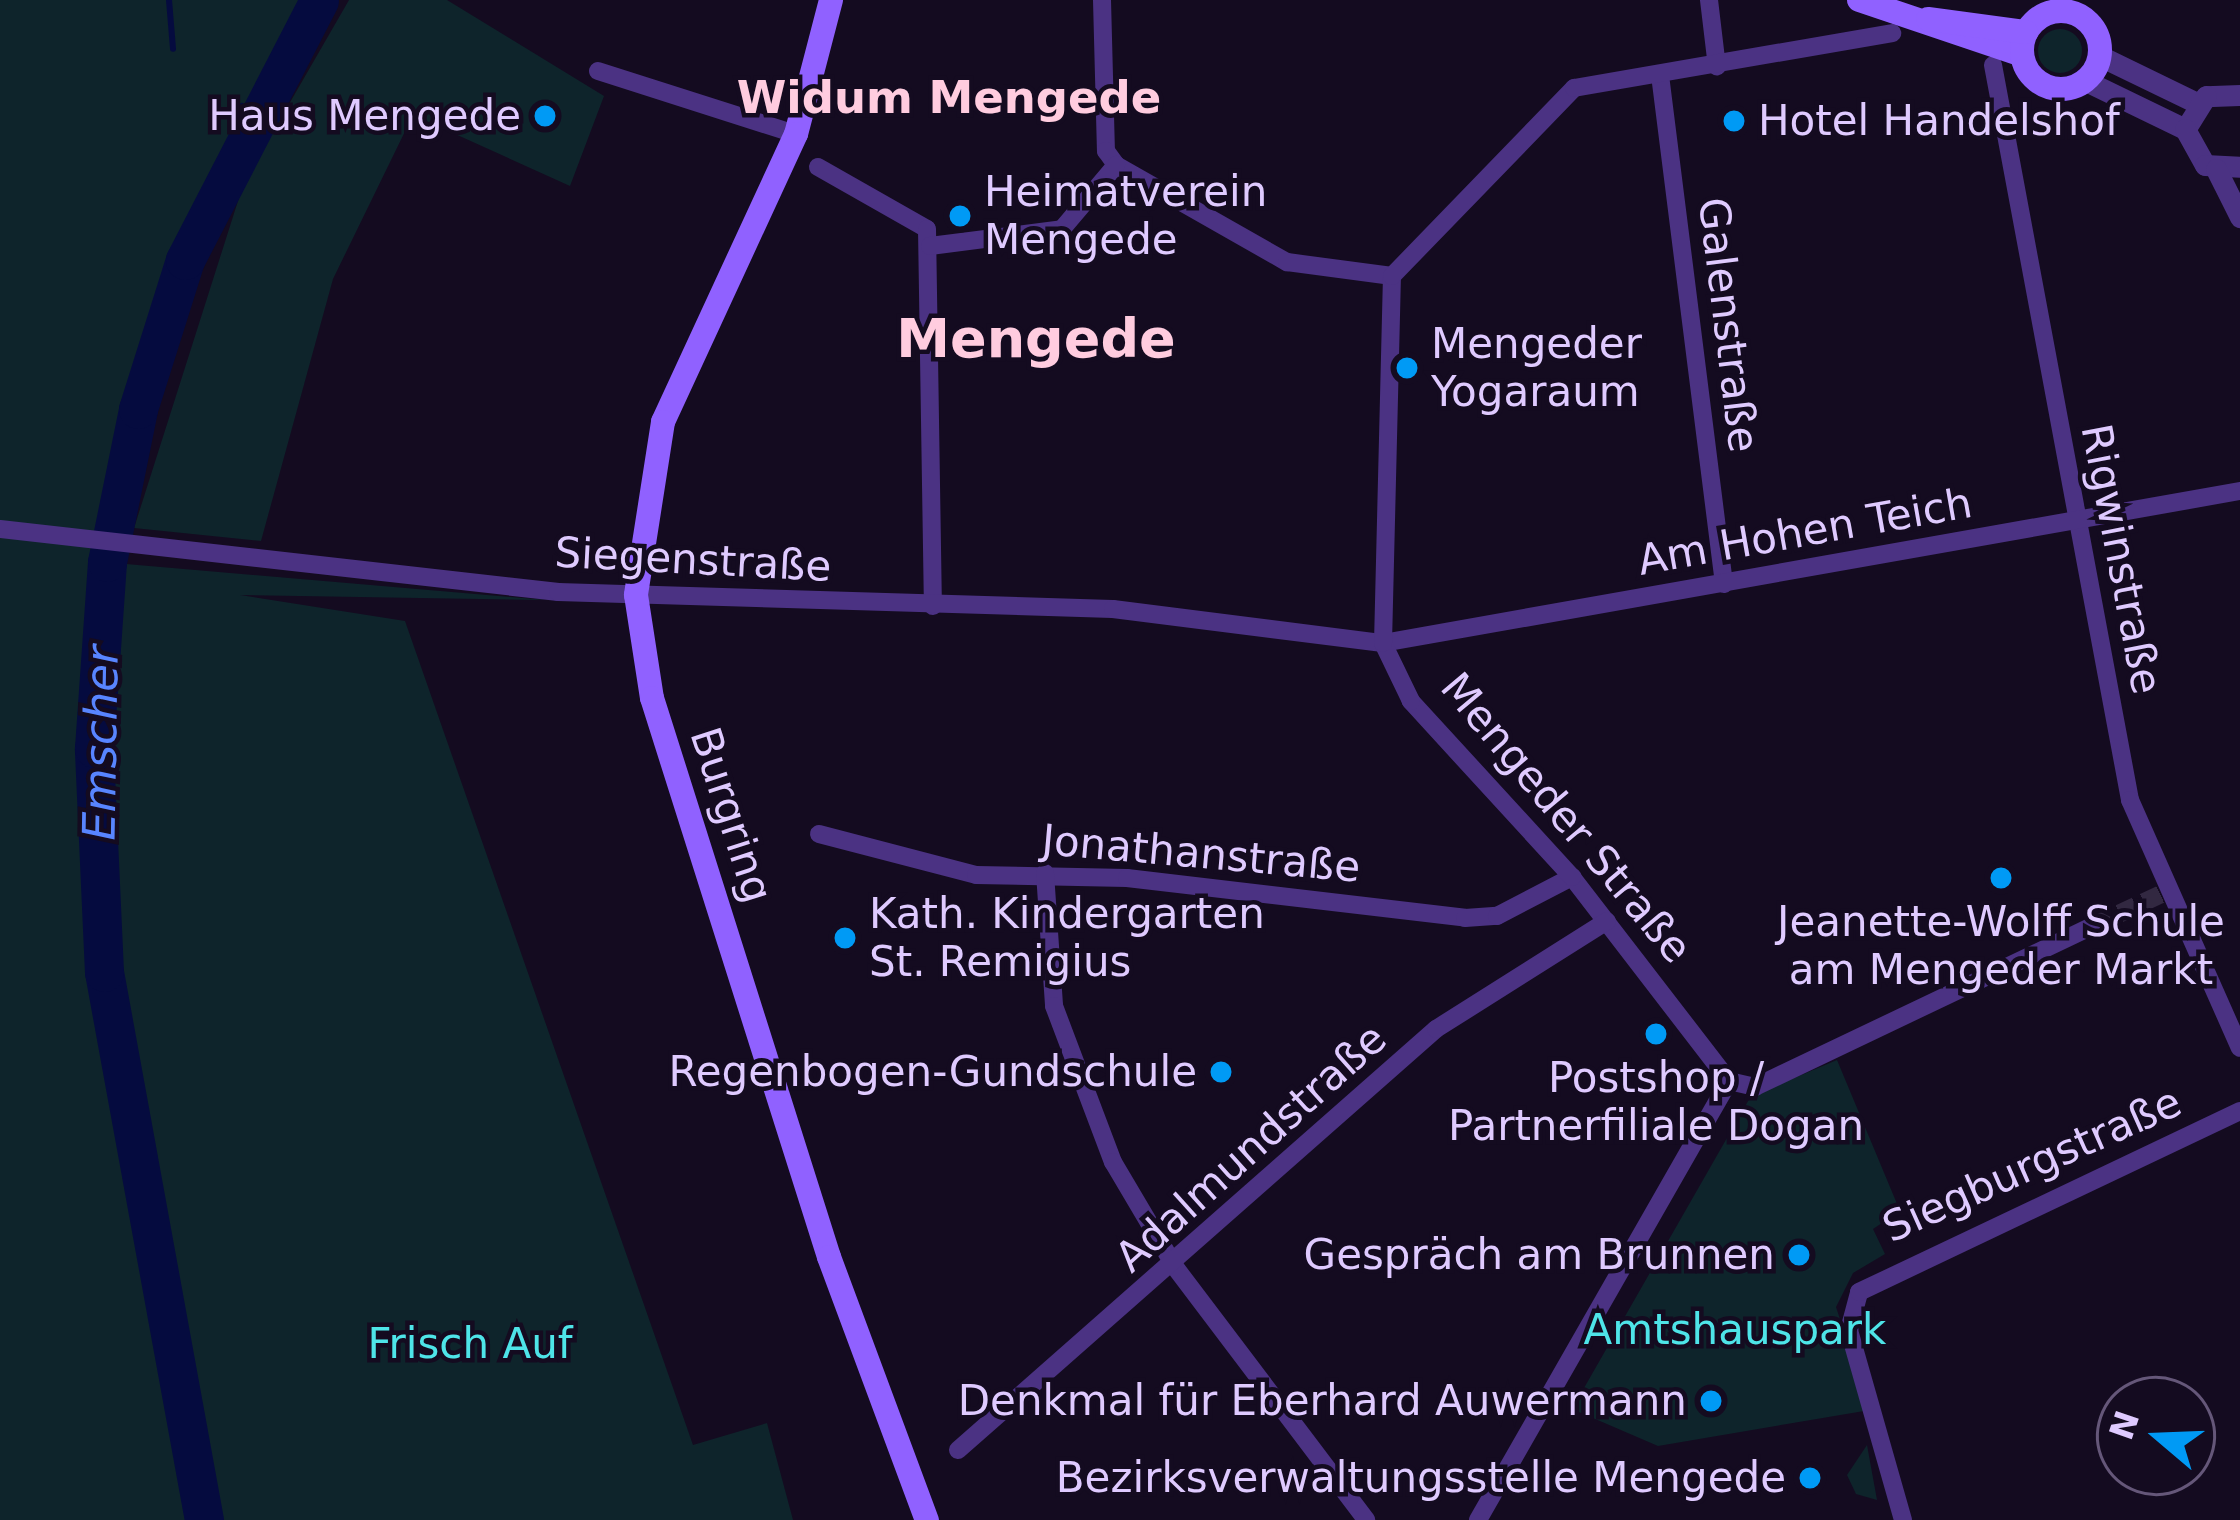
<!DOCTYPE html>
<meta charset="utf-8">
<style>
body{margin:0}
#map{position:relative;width:2240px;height:1520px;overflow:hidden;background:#140b20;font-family:"DejaVu Sans",sans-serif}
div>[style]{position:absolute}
.green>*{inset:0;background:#0e242b}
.round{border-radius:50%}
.stream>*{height:6px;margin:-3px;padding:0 3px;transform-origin:3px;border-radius:3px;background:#050b3f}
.river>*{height:39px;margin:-19.5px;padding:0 19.5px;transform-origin:19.5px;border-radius:19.5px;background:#050b3f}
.minor-tunnel>*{height:18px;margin-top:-9px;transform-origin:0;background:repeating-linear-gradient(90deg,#322841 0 18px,transparent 0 27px)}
.minor>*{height:18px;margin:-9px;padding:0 9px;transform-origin:9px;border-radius:9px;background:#4b3283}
.tertiary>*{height:21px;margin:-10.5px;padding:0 10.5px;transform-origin:10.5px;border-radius:10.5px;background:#4b3283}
.secondary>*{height:24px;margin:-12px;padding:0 12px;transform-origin:12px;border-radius:12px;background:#9061ff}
.secondary>.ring{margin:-12px;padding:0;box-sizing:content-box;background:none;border:24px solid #9061ff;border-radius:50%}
.dots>*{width:33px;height:33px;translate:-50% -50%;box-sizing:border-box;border:6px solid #140b20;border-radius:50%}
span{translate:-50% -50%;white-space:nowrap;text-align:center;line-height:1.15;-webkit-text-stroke:9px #140b20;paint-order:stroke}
.poi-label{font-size:42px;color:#dfcaff}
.right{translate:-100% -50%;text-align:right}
.left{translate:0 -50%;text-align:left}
.street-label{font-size:42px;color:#dfcaff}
.park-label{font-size:42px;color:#4ee4e8}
.neighbourhood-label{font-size:45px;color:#ffccdf;font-weight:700}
.water-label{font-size:45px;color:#5885ff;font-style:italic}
.district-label{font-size:54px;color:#ffccdf;font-weight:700}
.north{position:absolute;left:2096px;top:1376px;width:120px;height:120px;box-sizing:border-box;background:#140b20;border:3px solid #655779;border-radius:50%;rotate:289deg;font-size:33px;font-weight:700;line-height:48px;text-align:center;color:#dfcaff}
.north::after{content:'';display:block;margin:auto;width:42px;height:54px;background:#009af5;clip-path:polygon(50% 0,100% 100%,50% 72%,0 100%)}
</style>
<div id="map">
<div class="green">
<div style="clip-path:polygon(0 0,319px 0,185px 260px,138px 409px,107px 562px,100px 858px,126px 564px,546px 600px,240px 595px,405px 621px,693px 1445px,767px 1423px,793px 1520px,0 1520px)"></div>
<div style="clip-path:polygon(349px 0,447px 0,604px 96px,570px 186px,413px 115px,333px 279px,261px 541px,134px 528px,244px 182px)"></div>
<div class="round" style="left:2038px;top:29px;width:44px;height:44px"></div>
<div style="clip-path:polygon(1837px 1060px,1900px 1211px,1873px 1229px,1885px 1254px,1853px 1273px,1836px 1307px,1870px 1410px,1658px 1446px,1572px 1409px,1751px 1096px)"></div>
<div style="clip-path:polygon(1867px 1445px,1877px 1500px,1856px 1494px,1847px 1475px)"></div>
</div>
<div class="stream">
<div style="left:169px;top:0;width:49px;rotate:85.3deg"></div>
<div style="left:242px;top:106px;width:16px;rotate:38deg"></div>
</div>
<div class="river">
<div style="left:204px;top:1520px;width:557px;rotate:-100.34deg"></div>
<div style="left:104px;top:972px;width:224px;rotate:-92.6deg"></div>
<div style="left:94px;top:748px;width:186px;rotate:-86deg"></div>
<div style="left:107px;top:562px;width:156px;rotate:-78.5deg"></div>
<div style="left:138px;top:409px;width:156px;rotate:-72.5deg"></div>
<div style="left:185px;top:260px;width:292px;rotate:-62.7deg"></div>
</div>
<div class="minor-tunnel">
<div style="left:2095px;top:925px;width:83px;rotate:-25deg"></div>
</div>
<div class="minor">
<div style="left:1102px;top:0;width:151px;rotate:88.5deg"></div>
<div style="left:1106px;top:151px;width:17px;rotate:54deg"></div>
<div style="left:1116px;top:165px;width:197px;rotate:29.6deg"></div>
<div style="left:1287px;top:262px;width:106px;rotate:7.6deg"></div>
<div style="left:1709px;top:0;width:67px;rotate:83.2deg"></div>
<div style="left:1993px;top:65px;width:748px;rotate:79.44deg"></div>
<div style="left:2130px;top:800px;width:271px;rotate:66.1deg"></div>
<div style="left:598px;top:71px;width:208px;rotate:17.7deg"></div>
<div style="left:1660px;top:75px;width:513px;rotate:82.83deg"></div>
<div style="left:818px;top:167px;width:125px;rotate:29.6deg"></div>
<div style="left:927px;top:229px;width:377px;rotate:89.1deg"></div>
<div style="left:930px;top:246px;width:133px;rotate:-7.3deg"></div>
<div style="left:1062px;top:229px;width:84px;rotate:-49.8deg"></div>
<div style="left:0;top:529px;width:562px;rotate:6.44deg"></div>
<div style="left:558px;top:592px;width:555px;rotate:1.75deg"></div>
<div style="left:1113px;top:609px;width:272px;rotate:7.2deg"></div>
<div style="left:1383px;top:643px;width:870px;rotate:-10.06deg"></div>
<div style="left:819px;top:834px;width:162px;rotate:14.6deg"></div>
<div style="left:976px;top:875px;width:151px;rotate:1.1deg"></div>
<div style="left:1127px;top:878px;width:340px;rotate:6.7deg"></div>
<div style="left:1465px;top:918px;width:32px;rotate:-4deg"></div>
<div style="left:1497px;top:916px;width:85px;rotate:-27.5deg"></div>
<div style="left:1045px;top:873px;width:133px;rotate:86.1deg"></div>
<div style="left:1054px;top:1006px;width:167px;rotate:69.3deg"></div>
<div style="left:1113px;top:1162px;width:122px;rotate:59.4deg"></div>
<div style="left:1175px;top:1267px;width:317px;rotate:52.9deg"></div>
<div style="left:1729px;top:1081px;width:257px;rotate:-127.6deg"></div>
<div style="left:1572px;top:877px;width:239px;rotate:-132.5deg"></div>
<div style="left:1411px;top:701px;width:64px;rotate:-115.8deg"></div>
<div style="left:1383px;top:643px;width:367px;rotate:-88.6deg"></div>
<div style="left:1392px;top:276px;width:262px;rotate:-45.9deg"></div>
<div style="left:1574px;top:88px;width:323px;rotate:-9.8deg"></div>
<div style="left:1729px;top:1081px;width:27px;rotate:13deg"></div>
<div style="left:1755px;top:1087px;width:377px;rotate:-25.5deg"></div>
<div style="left:958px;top:1450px;width:637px;rotate:-41.37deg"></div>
<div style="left:1436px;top:1029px;width:202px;rotate:-32.3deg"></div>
<div style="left:1478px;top:1520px;width:506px;rotate:-60.24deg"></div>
<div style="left:1903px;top:1520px;width:198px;rotate:-105.9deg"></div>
<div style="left:1849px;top:1330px;width:39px;rotate:-75deg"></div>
<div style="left:1859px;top:1292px;width:422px;rotate:-25.4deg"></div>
</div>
<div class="tertiary">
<div style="left:2100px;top:56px;width:108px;rotate:25.9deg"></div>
<div style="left:2086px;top:81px;width:110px;rotate:25.9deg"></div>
<div style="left:2240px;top:95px;width:34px;rotate:178deg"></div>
<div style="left:2206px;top:96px;width:39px;rotate:122deg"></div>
<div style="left:2185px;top:129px;width:41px;rotate:60.9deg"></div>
<div style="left:2205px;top:165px;width:35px;rotate:3deg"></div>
<div style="left:2216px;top:169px;width:54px;rotate:63.4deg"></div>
</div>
<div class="secondary">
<div style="left:831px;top:0;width:138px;rotate:104.6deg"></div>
<div style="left:796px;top:134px;width:317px;rotate:114.8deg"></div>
<div style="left:663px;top:422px;width:175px;rotate:98.9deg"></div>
<div style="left:636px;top:595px;width:104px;rotate:81.2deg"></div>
<div style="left:652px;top:698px;width:586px;rotate:72.43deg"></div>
<div style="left:829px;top:1257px;width:281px;rotate:69.6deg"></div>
<div style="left:1859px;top:0;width:172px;rotate:18.6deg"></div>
<div class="ring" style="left:2022px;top:11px;width:54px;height:54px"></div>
<div style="left:1928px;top:19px;width:99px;rotate:7.6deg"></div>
</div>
<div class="dots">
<div style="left:545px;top:116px;background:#009af5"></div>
<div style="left:1734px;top:121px;background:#009af5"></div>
<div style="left:960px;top:216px;background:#009af5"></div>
<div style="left:1407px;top:368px;background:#009af5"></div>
<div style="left:2001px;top:878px;background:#009af5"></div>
<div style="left:845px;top:938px;background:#009af5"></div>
<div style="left:1656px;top:1034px;background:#009af5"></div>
<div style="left:1221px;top:1072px;background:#009af5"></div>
<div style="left:1799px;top:1255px;background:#009af5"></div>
<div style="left:1711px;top:1401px;background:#009af5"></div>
<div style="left:1810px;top:1478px;background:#009af5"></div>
</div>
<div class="poi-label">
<span class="right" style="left:521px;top:116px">Haus Mengede</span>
<span class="left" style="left:1758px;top:121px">Hotel Handelshof</span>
<span class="left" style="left:984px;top:216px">Heimatverein<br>Mengede</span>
<span class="left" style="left:1431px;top:368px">Mengeder<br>Yogaraum</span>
<span class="left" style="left:869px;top:938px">Kath. Kindergarten<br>St. Remigius</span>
<span style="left:2001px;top:946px">Jeanette-Wolff Schule<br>am Mengeder Markt</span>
<span class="right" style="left:1197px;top:1072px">Regenbogen-Gundschule</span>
<span style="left:1656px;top:1102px">Postshop /<br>Partnerfiliale Dogan</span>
<span class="right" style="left:1775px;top:1255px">Gespräch am Brunnen</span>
<span class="right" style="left:1687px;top:1401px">Denkmal für Eberhard Auwermann</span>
<span class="right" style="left:1786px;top:1478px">Bezirksverwaltungsstelle Mengede</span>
</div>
<div class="street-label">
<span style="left:1728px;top:325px;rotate:83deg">Galenstraße</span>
<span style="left:1805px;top:532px;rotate:-10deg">Am Hohen Teich</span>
<span style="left:2121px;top:559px;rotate:79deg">Rigwinstraße</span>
<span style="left:693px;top:560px;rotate:3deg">Siegenstraße</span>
<span style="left:731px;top:815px;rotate:72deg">Burgring</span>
<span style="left:1566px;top:818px;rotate:50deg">Mengeder Straße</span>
<span style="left:1201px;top:854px;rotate:5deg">Jonathanstraße</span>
<span style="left:1251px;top:1148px;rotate:-42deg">Adalmundstraße</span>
<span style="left:2032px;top:1165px;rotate:-24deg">Siegburgstraße</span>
</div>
<div class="park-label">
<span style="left:1735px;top:1330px">Amtshauspark</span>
<span style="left:470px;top:1344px">Frisch Auf</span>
</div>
<div class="neighbourhood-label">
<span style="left:949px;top:98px">Widum Mengede</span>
</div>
<div class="water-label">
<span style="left:101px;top:743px;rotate:-89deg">Emscher</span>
</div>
<div class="district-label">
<span style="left:1036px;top:339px">Mengede</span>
</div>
<div class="north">N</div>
</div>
